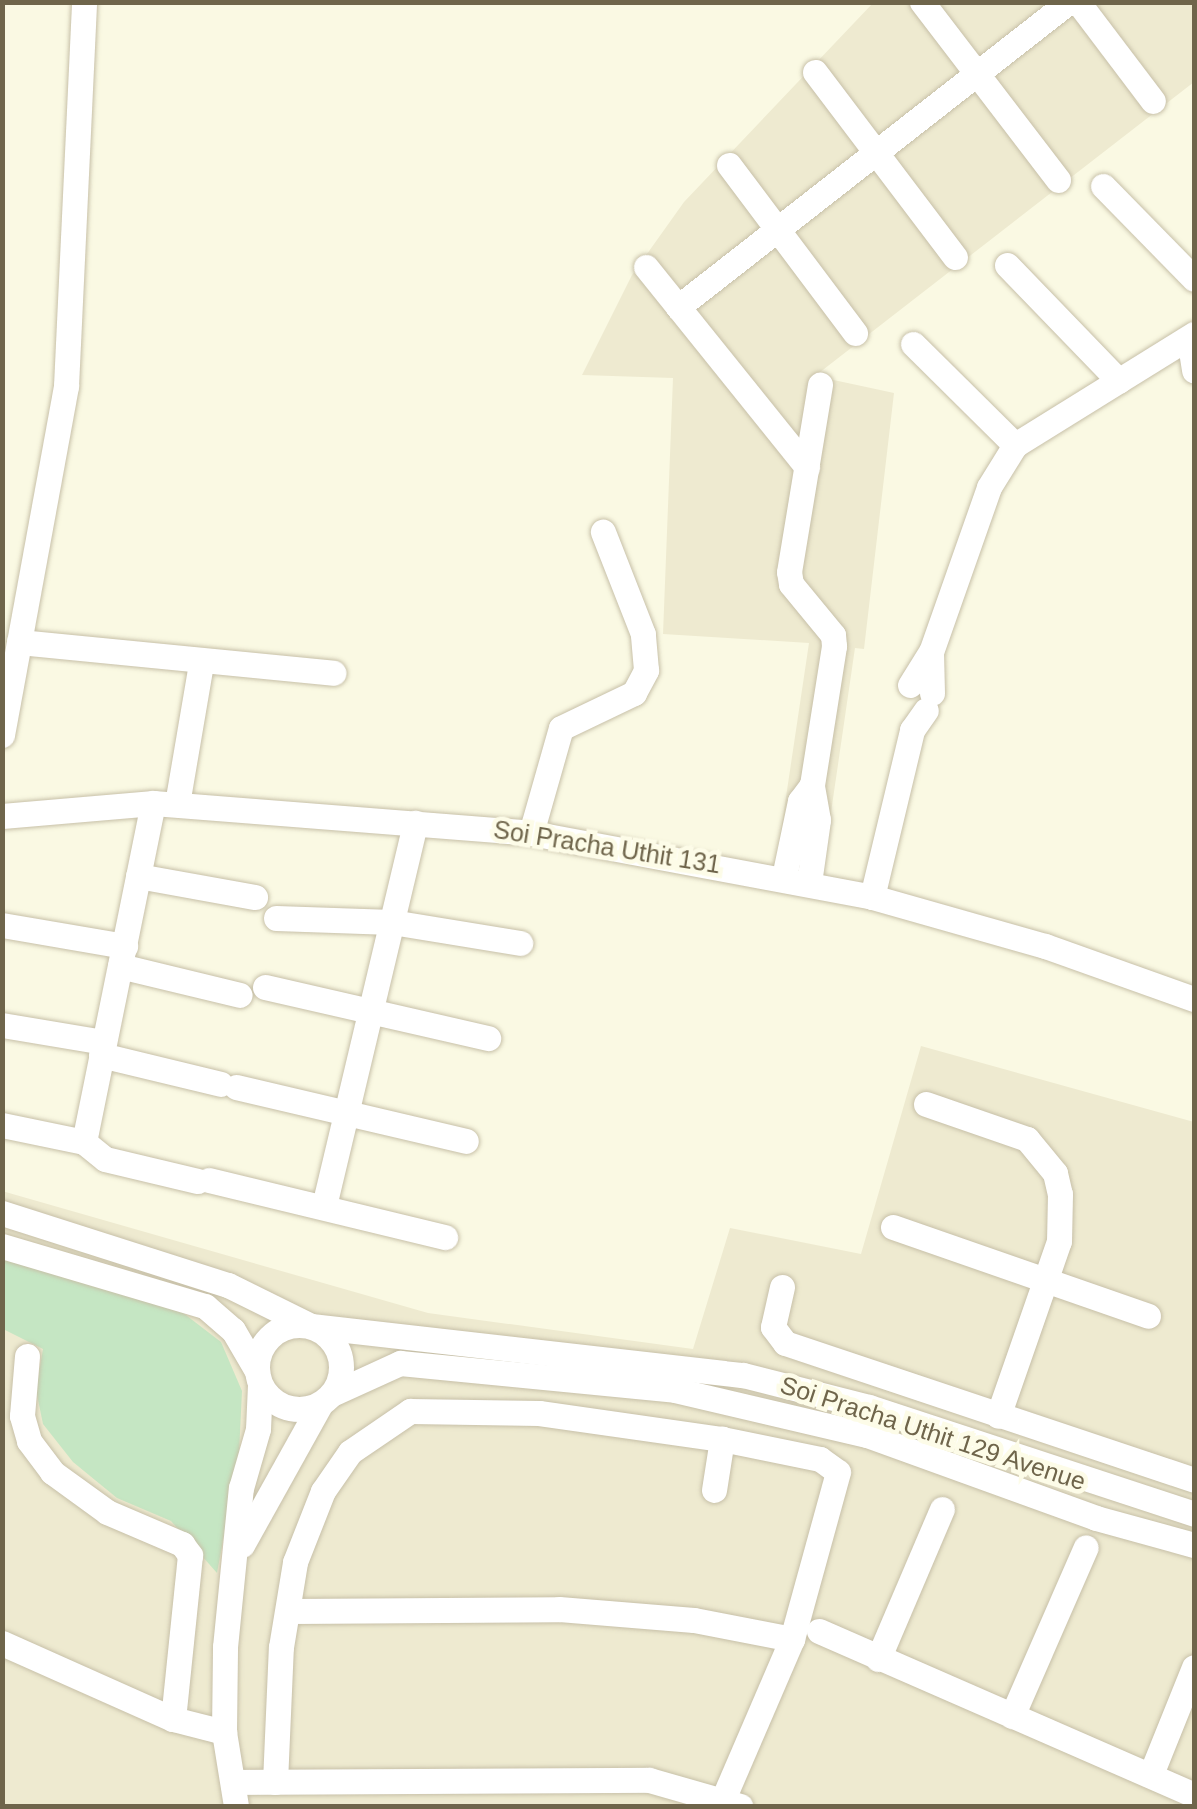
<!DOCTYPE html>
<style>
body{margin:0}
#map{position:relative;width:1197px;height:1809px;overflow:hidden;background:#faf9e3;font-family:Helvetica,sans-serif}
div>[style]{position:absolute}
.residential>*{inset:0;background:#eeead0}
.green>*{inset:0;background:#c5e6c3}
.roads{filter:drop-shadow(0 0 2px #c7c0a8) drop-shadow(0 0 2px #c7c0a8)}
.minor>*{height:25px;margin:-12.5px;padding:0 12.5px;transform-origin:12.5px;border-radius:12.5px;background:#fff}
.minor>.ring{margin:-12.5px;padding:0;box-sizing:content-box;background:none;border:25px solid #fff;border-radius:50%}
span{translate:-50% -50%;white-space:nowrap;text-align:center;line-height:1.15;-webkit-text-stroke:9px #fdfce8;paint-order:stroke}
.street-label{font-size:25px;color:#6f654b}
.frame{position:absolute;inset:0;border:5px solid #6f654b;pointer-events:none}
</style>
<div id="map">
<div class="residential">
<div style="clip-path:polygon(873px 3px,1194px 3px,1194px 82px,815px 376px,894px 393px,864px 649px,855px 648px,822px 874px,776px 864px,809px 643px,663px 634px,673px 378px,582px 375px,632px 275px,684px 202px)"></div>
<div style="clip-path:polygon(921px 1046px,1194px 1122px,1194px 1806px,3px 1806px,2px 1191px,428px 1313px,693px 1349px,730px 1228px,861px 1254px)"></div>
</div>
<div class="green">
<div style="clip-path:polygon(2px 1254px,178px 1309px,221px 1342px,242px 1391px,239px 1453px,217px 1573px,171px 1521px,117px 1498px,73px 1462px,43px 1424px,36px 1390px,43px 1349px,3px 1329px)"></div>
</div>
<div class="roads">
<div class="minor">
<div style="left:922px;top:2px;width:224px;rotate:52.6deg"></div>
<div style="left:1078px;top:2px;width:124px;rotate:52.9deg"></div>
<div style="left:815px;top:72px;width:232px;rotate:52.9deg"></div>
<div style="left:729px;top:165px;width:210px;rotate:53.1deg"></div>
<div style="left:1103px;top:186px;width:130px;rotate:45.6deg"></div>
<div style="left:1007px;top:265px;width:161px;rotate:46deg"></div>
<div style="left:646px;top:267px;width:257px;rotate:51.2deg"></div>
<div style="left:678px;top:307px;width:496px;rotate:-38deg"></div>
<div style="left:1189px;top:338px;width:33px;rotate:81deg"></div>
<div style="left:913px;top:344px;width:144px;rotate:44.7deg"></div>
<div style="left:19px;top:642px;width:316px;rotate:5.6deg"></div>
<div style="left:931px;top:652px;width:41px;rotate:88.6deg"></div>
<div style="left:910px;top:685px;width:39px;rotate:-58deg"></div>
<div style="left:931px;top:652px;width:175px;rotate:-70.6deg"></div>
<div style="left:989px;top:487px;width:49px;rotate:-58.2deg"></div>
<div style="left:1015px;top:445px;width:211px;rotate:-31.8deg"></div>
<div style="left:2px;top:735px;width:355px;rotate:-79.6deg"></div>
<div style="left:66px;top:386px;width:384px;rotate:-87.3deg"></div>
<div style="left:177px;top:804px;width:143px;rotate:-80.3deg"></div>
<div style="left:2px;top:816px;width:152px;rotate:-4.9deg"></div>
<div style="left:153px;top:803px;width:379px;rotate:4.5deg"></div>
<div style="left:531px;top:833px;width:347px;rotate:10.6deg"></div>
<div style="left:872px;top:897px;width:180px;rotate:15.8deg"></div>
<div style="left:1045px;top:946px;width:158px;rotate:19.6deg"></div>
<div style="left:531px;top:833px;width:109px;rotate:-74.1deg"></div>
<div style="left:561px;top:728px;width:81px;rotate:-25.6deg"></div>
<div style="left:634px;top:693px;width:26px;rotate:-62deg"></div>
<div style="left:646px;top:670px;width:36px;rotate:-95deg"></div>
<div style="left:643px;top:634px;width:110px;rotate:-111.4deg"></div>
<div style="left:138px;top:876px;width:119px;rotate:10.2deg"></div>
<div style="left:784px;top:877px;width:78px;rotate:-78.1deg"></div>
<div style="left:800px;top:801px;width:20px;rotate:-53deg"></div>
<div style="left:809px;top:883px;width:64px;rotate:-81.9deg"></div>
<div style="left:818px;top:820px;width:36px;rotate:-100deg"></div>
<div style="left:812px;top:785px;width:141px;rotate:-81deg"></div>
<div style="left:834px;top:646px;width:11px;rotate:-95deg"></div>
<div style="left:833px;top:635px;width:66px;rotate:-129.5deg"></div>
<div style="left:791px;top:584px;width:12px;rotate:-99deg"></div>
<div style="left:789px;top:572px;width:190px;rotate:-80.6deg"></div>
<div style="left:872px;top:897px;width:172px;rotate:-76.5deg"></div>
<div style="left:912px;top:730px;width:24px;rotate:-55deg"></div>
<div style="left:276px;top:918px;width:116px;rotate:2deg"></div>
<div style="left:392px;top:922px;width:130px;rotate:9.3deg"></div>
<div style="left:2px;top:925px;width:125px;rotate:9.7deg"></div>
<div style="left:120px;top:966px;width:123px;rotate:13.6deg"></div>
<div style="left:265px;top:987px;width:229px;rotate:12.9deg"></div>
<div style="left:2px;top:1025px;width:103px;rotate:9.5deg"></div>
<div style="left:101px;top:1055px;width:123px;rotate:13.6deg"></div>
<div style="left:236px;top:1087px;width:236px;rotate:13.2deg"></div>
<div style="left:926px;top:1104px;width:107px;rotate:19.1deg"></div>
<div style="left:1027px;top:1139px;width:44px;rotate:50.5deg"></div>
<div style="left:1055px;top:1173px;width:22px;rotate:77deg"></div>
<div style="left:1060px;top:1194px;width:47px;rotate:91.2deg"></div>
<div style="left:1059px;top:1241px;width:185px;rotate:109.2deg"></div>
<div style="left:2px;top:1125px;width:84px;rotate:11.7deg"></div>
<div style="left:84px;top:1142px;width:27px;rotate:39deg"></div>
<div style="left:105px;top:1159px;width:95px;rotate:13.4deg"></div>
<div style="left:84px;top:1142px;width:346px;rotate:-78.5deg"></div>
<div style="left:209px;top:1180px;width:243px;rotate:13.6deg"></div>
<div style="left:324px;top:1206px;width:394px;rotate:-76.6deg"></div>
<div style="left:2px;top:1213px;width:237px;rotate:17.7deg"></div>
<div style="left:228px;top:1285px;width:93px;rotate:26.3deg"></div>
<div style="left:311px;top:1326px;width:435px;rotate:6.5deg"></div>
<div style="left:743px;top:1375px;width:130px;rotate:14.3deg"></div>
<div style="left:869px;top:1407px;width:342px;rotate:18.2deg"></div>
<div style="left:893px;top:1227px;width:270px;rotate:19.2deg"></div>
<div style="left:2px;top:1246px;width:212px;rotate:16.5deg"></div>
<div style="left:205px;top:1306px;width:37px;rotate:41deg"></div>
<div style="left:233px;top:1330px;width:48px;rotate:59.7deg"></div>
<div style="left:782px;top:1287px;width:41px;rotate:102.7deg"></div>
<div style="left:773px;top:1327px;width:20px;rotate:53deg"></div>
<div style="left:785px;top:1343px;width:431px;rotate:18.5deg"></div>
<div class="ring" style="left:257px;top:1325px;width:59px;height:59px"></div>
<div style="left:27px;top:1356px;width:60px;rotate:94.8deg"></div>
<div style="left:22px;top:1416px;width:26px;rotate:74deg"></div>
<div style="left:29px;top:1441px;width:39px;rotate:53deg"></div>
<div style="left:52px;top:1472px;width:68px;rotate:36deg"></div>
<div style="left:107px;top:1512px;width:82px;rotate:23.1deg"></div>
<div style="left:182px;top:1544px;width:14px;rotate:54deg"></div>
<div style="left:190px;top:1555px;width:165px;rotate:95.9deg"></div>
<div style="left:332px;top:1394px;width:75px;rotate:-24.5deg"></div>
<div style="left:400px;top:1363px;width:276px;rotate:5.6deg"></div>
<div style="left:675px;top:1390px;width:197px;rotate:13.2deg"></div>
<div style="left:867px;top:1435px;width:244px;rotate:19.9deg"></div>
<div style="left:1096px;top:1518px;width:102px;rotate:15.4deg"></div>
<div style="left:714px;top:1490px;width:52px;rotate:-81.1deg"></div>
<div style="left:242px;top:1545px;width:162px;rotate:-60.9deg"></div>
<div style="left:291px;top:1611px;width:268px;rotate:-0.4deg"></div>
<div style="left:559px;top:1609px;width:135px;rotate:4.7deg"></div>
<div style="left:694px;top:1620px;width:100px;rotate:11deg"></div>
<div style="left:819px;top:1631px;width:409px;rotate:23.6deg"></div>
<div style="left:2px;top:1643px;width:187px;rotate:24deg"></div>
<div style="left:173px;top:1719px;width:53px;rotate:14.3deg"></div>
<div style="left:878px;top:1659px;width:163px;rotate:-66.9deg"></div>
<div style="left:1012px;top:1716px;width:184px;rotate:-66.4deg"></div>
<div style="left:1151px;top:1774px;width:115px;rotate:-68.1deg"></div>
<div style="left:235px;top:1782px;width:414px;rotate:-0.3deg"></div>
<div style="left:649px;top:1780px;width:95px;rotate:15.9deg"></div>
<div style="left:275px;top:1782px;width:135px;rotate:-87.5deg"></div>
<div style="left:281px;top:1647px;width:86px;rotate:-80.6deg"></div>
<div style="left:295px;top:1562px;width:76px;rotate:-68.5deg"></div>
<div style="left:323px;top:1491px;width:47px;rotate:-55.3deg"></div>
<div style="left:350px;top:1452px;width:73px;rotate:-34.3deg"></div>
<div style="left:410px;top:1411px;width:129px;rotate:0.9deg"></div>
<div style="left:539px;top:1413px;width:185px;rotate:8.1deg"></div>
<div style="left:722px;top:1439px;width:100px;rotate:11.5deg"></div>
<div style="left:820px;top:1459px;width:22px;rotate:36deg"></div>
<div style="left:838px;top:1472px;width:173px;rotate:105.4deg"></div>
<div style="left:792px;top:1639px;width:182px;rotate:113.3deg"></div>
<div style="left:236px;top:1806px;width:75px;rotate:-99.2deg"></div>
<div style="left:224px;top:1732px;width:85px;rotate:-89.3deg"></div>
<div style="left:225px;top:1647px;width:160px;rotate:-84.3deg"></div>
<div style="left:241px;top:1488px;width:61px;rotate:-73.9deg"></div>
<div style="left:258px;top:1429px;width:44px;rotate:-87.4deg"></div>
</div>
</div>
<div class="street-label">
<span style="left:607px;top:847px;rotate:9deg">Soi Pracha Uthit 131</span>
<span style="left:933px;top:1433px;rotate:18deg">Soi Pracha Uthit 129 Avenue</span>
</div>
<div class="frame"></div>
</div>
